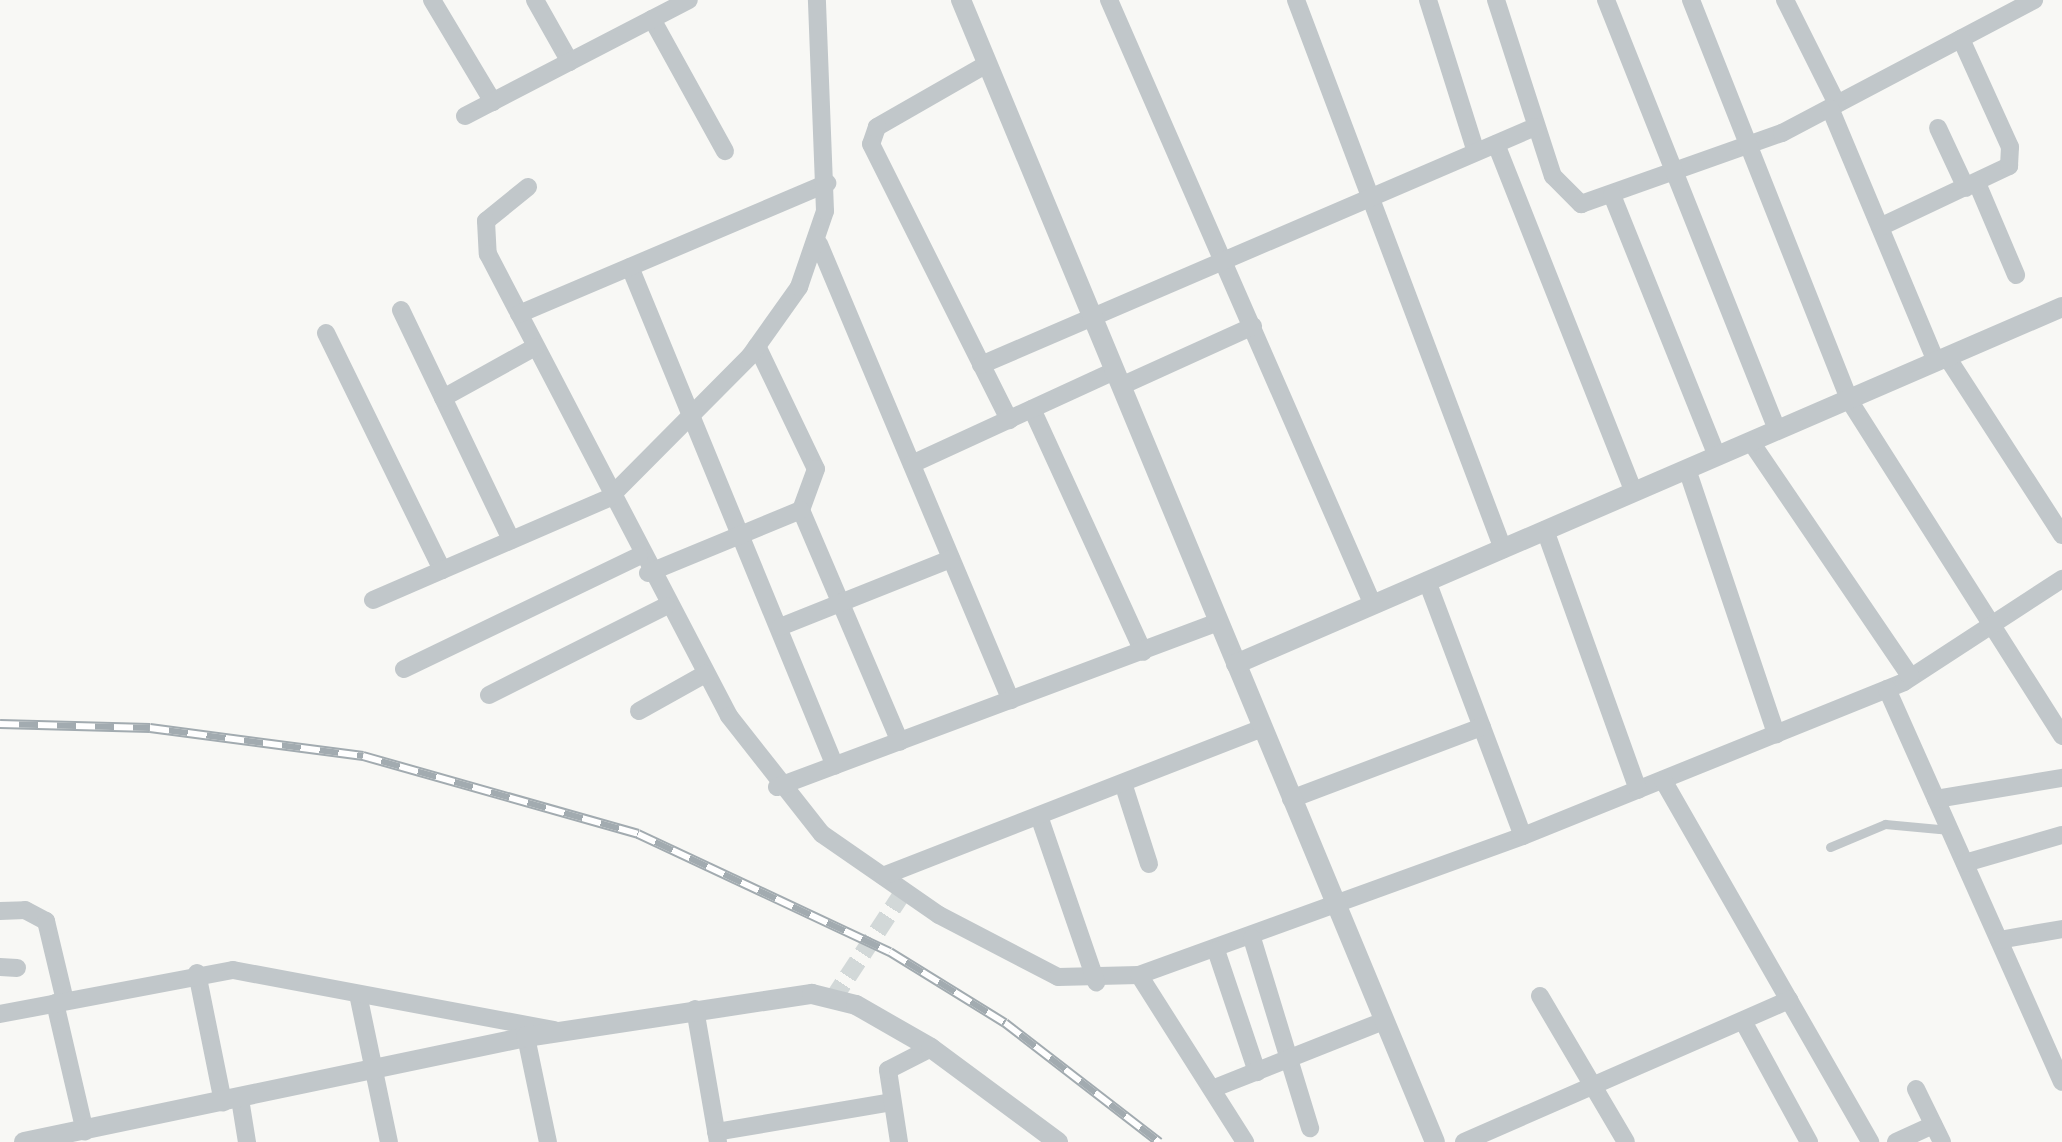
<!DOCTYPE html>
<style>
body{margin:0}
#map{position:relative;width:2062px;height:1142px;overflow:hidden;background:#f8f8f5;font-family:Rubik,sans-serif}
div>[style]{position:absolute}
.minor-tunnel>*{height:18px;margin-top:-9px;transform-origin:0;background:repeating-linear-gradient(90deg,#d2d8d8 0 18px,transparent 0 27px)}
.service>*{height:9px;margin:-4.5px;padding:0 4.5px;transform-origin:4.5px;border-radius:4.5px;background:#c1c7ca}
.minor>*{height:18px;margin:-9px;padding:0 9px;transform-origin:9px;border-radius:9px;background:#c1c7ca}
.tertiary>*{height:20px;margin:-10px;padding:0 10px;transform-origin:10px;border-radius:10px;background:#c1c7ca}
.rail>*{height:10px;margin-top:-5px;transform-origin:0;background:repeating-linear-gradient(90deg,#fff 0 19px,#a2abb0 0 38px);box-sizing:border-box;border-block:2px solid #a2abb0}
span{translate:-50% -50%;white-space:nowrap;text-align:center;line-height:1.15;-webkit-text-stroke:10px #fff;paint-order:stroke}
</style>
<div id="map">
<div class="minor-tunnel">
<div style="left:833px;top:999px;width:129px;rotate:-56.7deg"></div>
</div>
<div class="service">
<div style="left:1830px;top:847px;width:60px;rotate:-22.7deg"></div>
<div style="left:1885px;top:824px;width:65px;rotate:5.3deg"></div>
</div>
<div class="minor">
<div style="left:432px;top:0;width:119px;rotate:59.1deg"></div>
<div style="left:535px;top:0;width:71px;rotate:60.6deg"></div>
<div style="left:1109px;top:0;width:660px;rotate:66.43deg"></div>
<div style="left:1296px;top:0;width:587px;rotate:69.34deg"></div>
<div style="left:1428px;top:0;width:159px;rotate:72.5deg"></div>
<div style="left:1496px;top:0;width:185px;rotate:72.1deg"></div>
<div style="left:1553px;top:176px;width:40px;rotate:45deg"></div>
<div style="left:1581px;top:204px;width:213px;rotate:-19.5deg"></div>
<div style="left:1782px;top:133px;width:285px;rotate:-27.8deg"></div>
<div style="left:1606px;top:0;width:463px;rotate:68.3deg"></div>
<div style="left:1691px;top:0;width:430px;rotate:68.4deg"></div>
<div style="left:1849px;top:400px;width:398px;rotate:57.6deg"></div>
<div style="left:1785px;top:0;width:116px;rotate:63.4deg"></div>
<div style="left:652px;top:19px;width:151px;rotate:61.1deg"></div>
<div style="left:987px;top:64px;width:127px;rotate:150.2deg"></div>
<div style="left:877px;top:127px;width:18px;rotate:109deg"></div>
<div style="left:871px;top:144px;width:309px;rotate:63.4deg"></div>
<div style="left:1830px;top:108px;width:275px;rotate:67.3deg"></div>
<div style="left:465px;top:116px;width:252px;rotate:-27.4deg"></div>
<div style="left:1938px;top:128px;width:66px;rotate:65deg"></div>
<div style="left:1496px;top:144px;width:374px;rotate:68.4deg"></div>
<div style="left:1977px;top:183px;width:100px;rotate:67deg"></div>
<div style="left:528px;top:187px;width:54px;rotate:141deg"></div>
<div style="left:486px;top:221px;width:33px;rotate:87deg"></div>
<div style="left:488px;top:254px;width:521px;rotate:62.45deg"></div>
<div style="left:729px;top:716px;width:150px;rotate:51.8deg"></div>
<div style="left:822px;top:834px;width:142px;rotate:34.7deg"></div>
<div style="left:939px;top:915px;width:134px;rotate:27.5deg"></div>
<div style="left:1058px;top:977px;width:81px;rotate:-1.4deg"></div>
<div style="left:1139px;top:975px;width:408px;rotate:-19.9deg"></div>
<div style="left:1523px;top:836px;width:411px;rotate:-22deg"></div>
<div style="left:1904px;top:682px;width:189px;rotate:-33.1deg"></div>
<div style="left:1612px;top:195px;width:281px;rotate:68.1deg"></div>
<div style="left:1880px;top:227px;width:143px;rotate:-25.3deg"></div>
<div style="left:2009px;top:166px;width:19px;rotate:-87deg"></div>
<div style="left:2010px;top:147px;width:119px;rotate:-114.4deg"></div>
<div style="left:819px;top:244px;width:495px;rotate:67.2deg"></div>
<div style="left:630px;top:267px;width:539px;rotate:67.67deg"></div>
<div style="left:401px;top:310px;width:255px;rotate:64.4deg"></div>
<div style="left:519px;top:314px;width:335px;rotate:-23deg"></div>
<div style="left:326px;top:333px;width:264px;rotate:63.9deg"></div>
<div style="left:757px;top:346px;width:136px;rotate:64.4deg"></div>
<div style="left:816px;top:469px;width:44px;rotate:110.1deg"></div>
<div style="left:801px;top:510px;width:252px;rotate:66.9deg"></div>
<div style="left:1947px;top:357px;width:212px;rotate:57.1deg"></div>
<div style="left:981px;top:365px;width:603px;rotate:-23.25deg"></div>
<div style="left:1121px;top:386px;width:145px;rotate:-24.4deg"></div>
<div style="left:443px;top:398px;width:105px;rotate:-29deg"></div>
<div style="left:1032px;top:409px;width:267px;rotate:65.4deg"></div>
<div style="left:1751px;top:442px;width:284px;rotate:55.8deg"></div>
<div style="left:912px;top:464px;width:222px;rotate:-24.7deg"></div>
<div style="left:1687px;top:469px;width:280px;rotate:71.4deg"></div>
<div style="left:1545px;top:530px;width:276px;rotate:70.3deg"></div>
<div style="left:648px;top:573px;width:165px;rotate:-22.4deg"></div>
<div style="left:1427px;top:581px;width:272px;rotate:69.4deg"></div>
<div style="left:373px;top:600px;width:257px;rotate:-23.4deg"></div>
<div style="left:609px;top:498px;width:200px;rotate:-45.2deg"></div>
<div style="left:750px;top:356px;width:85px;rotate:-54.6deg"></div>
<div style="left:799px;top:287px;width:80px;rotate:-71.1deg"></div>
<div style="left:825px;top:211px;width:211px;rotate:-92.2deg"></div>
<div style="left:780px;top:627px;width:184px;rotate:-21.7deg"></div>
<div style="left:404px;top:669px;width:261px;rotate:-25.7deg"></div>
<div style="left:1887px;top:689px;width:430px;rotate:66deg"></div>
<div style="left:489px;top:695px;width:198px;rotate:-26.7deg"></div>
<div style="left:639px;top:711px;width:76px;rotate:-29.3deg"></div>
<div style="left:1663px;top:780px;width:417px;rotate:60.2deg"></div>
<div style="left:1123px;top:783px;width:85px;rotate:72.2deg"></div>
<div style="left:777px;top:787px;width:471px;rotate:-20.5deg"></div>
<div style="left:1291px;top:799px;width:204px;rotate:-20.7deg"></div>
<div style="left:1936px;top:799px;width:128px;rotate:-9.5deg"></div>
<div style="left:1039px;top:816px;width:176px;rotate:71deg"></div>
<div style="left:1965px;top:863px;width:101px;rotate:-16.1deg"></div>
<div style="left:883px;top:876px;width:407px;rotate:-21.3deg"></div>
<div style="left:0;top:911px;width:25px;rotate:-2deg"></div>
<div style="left:25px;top:910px;width:24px;rotate:28deg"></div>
<div style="left:46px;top:921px;width:82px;rotate:76.6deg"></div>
<div style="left:1252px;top:938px;width:199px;rotate:73deg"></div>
<div style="left:1999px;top:940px;width:64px;rotate:-9.9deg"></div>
<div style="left:1216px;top:950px;width:129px;rotate:71.4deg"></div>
<div style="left:0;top:967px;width:17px;rotate:3deg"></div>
<div style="left:197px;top:973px;width:132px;rotate:78.6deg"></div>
<div style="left:1139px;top:975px;width:198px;rotate:57.6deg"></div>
<div style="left:358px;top:994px;width:151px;rotate:78.2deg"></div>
<div style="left:1540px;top:996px;width:169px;rotate:59.5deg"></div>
<div style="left:55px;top:1003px;width:132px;rotate:76.9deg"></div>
<div style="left:695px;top:1009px;width:135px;rotate:80.2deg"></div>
<div style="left:0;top:1014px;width:237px;rotate:-10.7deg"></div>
<div style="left:233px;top:970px;width:327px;rotate:10.6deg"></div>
<div style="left:1743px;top:1021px;width:138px;rotate:61.4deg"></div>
<div style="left:526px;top:1037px;width:107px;rotate:78.2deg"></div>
<div style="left:1212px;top:1089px;width:182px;rotate:-21.6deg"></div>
<div style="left:1916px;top:1089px;width:59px;rotate:63.9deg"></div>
<div style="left:240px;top:1099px;width:44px;rotate:80.8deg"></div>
<div style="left:716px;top:1132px;width:178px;rotate:-9.7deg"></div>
<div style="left:899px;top:1142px;width:73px;rotate:-98.7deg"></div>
<div style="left:888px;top:1070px;width:48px;rotate:-27.1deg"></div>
<div style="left:1464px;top:1142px;width:355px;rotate:-23.6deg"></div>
<div style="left:1896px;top:1142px;width:41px;rotate:-24.7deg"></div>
</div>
<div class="tertiary">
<div style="left:961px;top:0;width:1236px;rotate:67.46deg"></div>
<div style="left:1236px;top:664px;width:900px;rotate:-23.37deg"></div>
<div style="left:24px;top:1142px;width:513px;rotate:-11.81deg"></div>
<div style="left:526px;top:1037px;width:289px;rotate:-8.6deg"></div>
<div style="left:812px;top:994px;width:45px;rotate:14deg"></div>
<div style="left:856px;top:1005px;width:86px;rotate:29.8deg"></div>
<div style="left:931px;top:1048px;width:158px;rotate:36.5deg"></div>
</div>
<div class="rail">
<div style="left:0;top:724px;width:150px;rotate:1.5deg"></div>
<div style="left:150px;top:728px;width:215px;rotate:7.5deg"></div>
<div style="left:363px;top:756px;width:286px;rotate:15.8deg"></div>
<div style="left:638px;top:834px;width:278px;rotate:25.1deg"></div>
<div style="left:890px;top:952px;width:135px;rotate:31.7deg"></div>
<div style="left:1005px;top:1023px;width:195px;rotate:37.7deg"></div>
</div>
</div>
